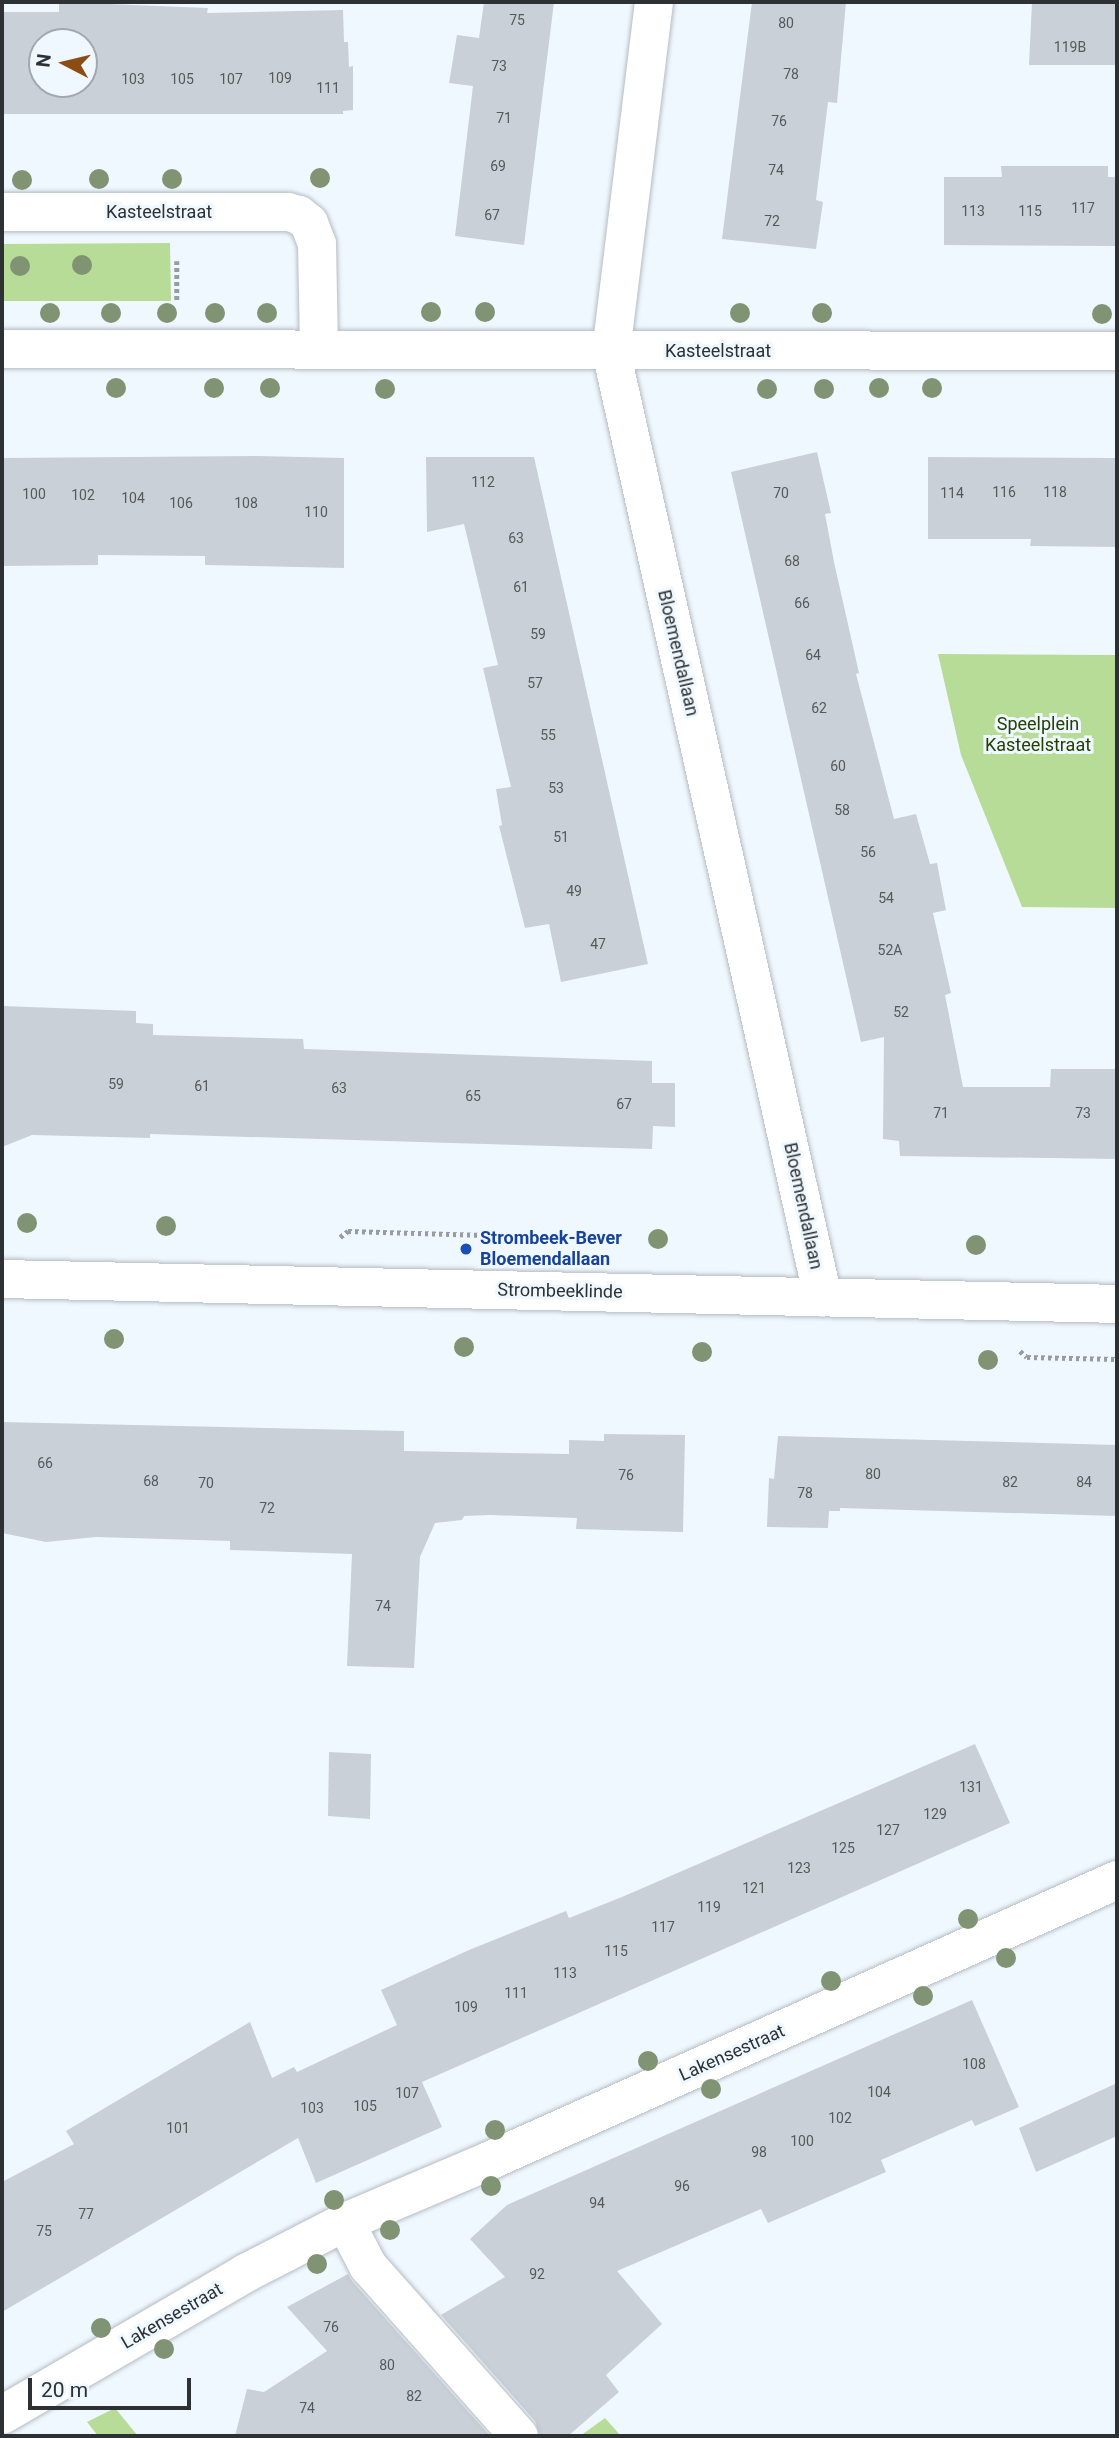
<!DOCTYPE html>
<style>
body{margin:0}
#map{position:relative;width:1119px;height:2438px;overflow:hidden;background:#f0f8ff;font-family:Roboto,sans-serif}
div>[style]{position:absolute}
.green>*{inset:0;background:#b7dc98}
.building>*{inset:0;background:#c9d0d7}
.path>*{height:4.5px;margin-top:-2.25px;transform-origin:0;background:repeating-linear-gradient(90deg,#969ca1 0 3.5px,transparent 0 7px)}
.roads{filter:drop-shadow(0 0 2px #b5bcc2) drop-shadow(0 0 2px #b5bcc2)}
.street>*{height:38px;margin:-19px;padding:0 19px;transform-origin:19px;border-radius:19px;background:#fff}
.trees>*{width:20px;height:20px;margin:-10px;border-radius:50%;background:#809373}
.dots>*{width:19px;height:19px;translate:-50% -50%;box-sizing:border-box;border:4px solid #f0f8ff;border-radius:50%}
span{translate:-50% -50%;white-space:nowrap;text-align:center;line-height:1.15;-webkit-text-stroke:6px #f0f8ff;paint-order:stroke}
.number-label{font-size:14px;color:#55595d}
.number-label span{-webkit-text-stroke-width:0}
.street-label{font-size:18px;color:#2e3134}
.park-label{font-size:18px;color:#254000}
.transit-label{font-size:18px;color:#164399;font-weight:700}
.left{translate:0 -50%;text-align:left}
.frame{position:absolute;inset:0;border:4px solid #2e3134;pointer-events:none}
.north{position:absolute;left:28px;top:28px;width:70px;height:70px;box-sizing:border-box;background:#f0f8ff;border:2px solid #a2a8ae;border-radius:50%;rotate:277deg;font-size:19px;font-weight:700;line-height:28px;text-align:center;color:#2e3134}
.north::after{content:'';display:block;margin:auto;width:24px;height:32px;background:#8c4d13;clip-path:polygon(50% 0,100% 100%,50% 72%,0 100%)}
.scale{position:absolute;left:28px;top:2378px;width:163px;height:32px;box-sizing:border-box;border:4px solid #2e3134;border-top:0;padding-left:9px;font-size:21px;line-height:24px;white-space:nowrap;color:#2e3134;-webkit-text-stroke:5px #f0f8ff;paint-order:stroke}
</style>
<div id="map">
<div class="green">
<div style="clip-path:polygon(170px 243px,171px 301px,2px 301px,2px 244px)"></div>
<div style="clip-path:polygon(938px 654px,1117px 655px,1117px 908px,1022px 907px,961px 755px)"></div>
<div style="clip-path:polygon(115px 2408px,138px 2436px,98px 2436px,87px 2422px)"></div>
<div style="clip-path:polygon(605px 2418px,621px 2436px,580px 2436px)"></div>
</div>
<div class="building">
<div style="clip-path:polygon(evenodd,59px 2px,208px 8px,207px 13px,343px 10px,344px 42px,348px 42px,349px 67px,353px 66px,353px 110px,343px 111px,343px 114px,2px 114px,2px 12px,59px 12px,59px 2px,42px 42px,84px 42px,84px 84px,42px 84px,42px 42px)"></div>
<div style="clip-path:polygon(484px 2px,554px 2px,524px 245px,455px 236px,473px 86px,449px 83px,457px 35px,479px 38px)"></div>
<div style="clip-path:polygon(752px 2px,846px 2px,837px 103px,828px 102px,816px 200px,823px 202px,816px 249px,722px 239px)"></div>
<div style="clip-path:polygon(1032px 2px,1117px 2px,1117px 65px,1029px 65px)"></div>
<div style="clip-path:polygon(1001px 166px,1108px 166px,1108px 177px,1117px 177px,1117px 246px,944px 245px,944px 177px,1002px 177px)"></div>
<div style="clip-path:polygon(817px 452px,831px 513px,825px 514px,834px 562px,859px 673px,856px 674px,894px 819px,916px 814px,930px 864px,937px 863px,946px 910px,933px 913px,951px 993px,945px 995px,963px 1087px,1050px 1087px,1051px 1069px,1117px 1069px,1117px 1159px,900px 1156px,899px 1141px,883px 1139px,884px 1037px,861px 1042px,731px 472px)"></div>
<div style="clip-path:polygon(258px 456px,344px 458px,344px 568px,205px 565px,205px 556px,98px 555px,98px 565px,2px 566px,2px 458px)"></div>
<div style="clip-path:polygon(426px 457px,534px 457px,648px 964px,561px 982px,549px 924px,525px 928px,499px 826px,502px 825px,496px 789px,511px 787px,483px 668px,498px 665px,464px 524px,427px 532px)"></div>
<div style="clip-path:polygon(928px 457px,1117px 458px,1117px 547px,1030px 546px,1031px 539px,928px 539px)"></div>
<div style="clip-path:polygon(2px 1006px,136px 1011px,136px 1023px,153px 1024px,153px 1035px,303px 1039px,304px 1049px,652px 1061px,652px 1083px,675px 1083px,675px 1127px,653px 1126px,652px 1149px,150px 1134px,150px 1138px,32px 1135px,2px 1147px)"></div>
<div style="clip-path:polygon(2px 1422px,404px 1431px,404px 1451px,569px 1454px,569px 1440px,604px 1441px,604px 1434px,685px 1435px,683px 1532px,576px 1529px,577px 1518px,490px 1515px,464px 1516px,462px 1520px,435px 1523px,420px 1557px,414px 1668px,347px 1666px,352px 1554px,230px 1550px,230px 1541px,96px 1537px,46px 1542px,2px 1533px)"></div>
<div style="clip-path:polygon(778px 1436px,1117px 1445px,1117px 1516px,840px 1508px,840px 1511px,829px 1511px,828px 1528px,767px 1527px,769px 1478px,774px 1479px)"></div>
<div style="clip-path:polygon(975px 1744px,1010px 1823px,422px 2082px,442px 2127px,316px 2183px,298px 2138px,2px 2312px,2px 2182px,74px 2144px,66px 2131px,250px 2022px,272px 2078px,294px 2067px,297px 2072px,397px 2025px,381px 1990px,469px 1950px,566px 1911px,569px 1918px,622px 1897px)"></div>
<div style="clip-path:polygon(329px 1752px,371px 1754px,370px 1819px,328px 1816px)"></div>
<div style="clip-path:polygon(972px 2000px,1019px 2107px,975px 2126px,972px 2120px,881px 2160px,886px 2172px,768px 2223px,761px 2209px,617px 2271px,662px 2324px,606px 2375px,619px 2392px,568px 2436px,540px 2436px,535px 2421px,441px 2315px,505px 2277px,470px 2239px,507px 2205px)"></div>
<div style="clip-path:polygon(1117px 2083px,1117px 2136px,1036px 2172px,1019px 2128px)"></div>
<div style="clip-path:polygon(348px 2274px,352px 2281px,490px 2436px,235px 2436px,247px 2389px,264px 2392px,327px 2351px,287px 2307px)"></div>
</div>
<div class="path">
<div style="left:177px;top:261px;width:40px;rotate:90deg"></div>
<div style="left:340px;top:1237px;width:10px;rotate:-37deg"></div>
<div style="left:348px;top:1231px;width:242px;rotate:1.7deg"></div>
<div style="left:590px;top:1238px;width:9px;rotate:27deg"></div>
<div style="left:1020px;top:1351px;width:9px;rotate:41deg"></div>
<div style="left:1027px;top:1357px;width:90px;rotate:1.3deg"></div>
</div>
<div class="roads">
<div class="street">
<div style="left:654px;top:2px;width:352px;rotate:97deg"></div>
<div style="left:611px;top:351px;width:970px;rotate:77.38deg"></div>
<div style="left:2px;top:212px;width:286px"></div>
<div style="left:288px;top:212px;width:11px;rotate:15deg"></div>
<div style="left:299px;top:215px;width:13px;rotate:39deg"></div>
<div style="left:309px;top:223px;width:22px;rotate:69deg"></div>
<div style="left:317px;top:244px;width:106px;rotate:88.9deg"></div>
<div style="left:2px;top:349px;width:1115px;rotate:0.1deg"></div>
<div style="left:2px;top:1279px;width:1115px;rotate:1.28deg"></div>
<div style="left:345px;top:2222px;width:50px;rotate:62.4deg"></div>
<div style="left:368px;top:2266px;width:227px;rotate:48.4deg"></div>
<div style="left:2px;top:2415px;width:282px;rotate:-30.2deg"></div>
<div style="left:246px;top:2273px;width:111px;rotate:-27.3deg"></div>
<div style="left:345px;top:2222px;width:159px;rotate:-23deg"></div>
<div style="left:491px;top:2160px;width:686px;rotate:-24.1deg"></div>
</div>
</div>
<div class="trees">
<div style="left:320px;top:178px"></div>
<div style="left:99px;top:179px"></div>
<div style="left:172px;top:179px"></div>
<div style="left:22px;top:180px"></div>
<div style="left:82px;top:265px"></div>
<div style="left:20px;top:266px"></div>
<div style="left:431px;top:312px"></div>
<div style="left:485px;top:312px"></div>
<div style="left:50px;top:313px"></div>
<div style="left:111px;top:313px"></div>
<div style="left:167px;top:313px"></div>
<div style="left:215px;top:313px"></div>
<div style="left:267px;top:313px"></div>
<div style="left:740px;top:313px"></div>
<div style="left:822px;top:313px"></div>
<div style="left:1102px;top:314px"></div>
<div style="left:116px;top:388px"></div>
<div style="left:214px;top:388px"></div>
<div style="left:270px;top:388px"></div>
<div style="left:879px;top:388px"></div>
<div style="left:932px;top:388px"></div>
<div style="left:385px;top:389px"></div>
<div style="left:767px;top:389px"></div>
<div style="left:824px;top:389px"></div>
<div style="left:27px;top:1223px"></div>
<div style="left:166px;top:1226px"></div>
<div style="left:658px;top:1239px"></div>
<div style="left:976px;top:1245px"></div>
<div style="left:114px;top:1339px"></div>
<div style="left:464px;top:1347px"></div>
<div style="left:702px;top:1352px"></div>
<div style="left:988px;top:1360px"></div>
<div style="left:968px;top:1919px"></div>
<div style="left:1006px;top:1958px"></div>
<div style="left:831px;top:1981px"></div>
<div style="left:923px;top:1996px"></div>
<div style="left:648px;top:2061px"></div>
<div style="left:711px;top:2089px"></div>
<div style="left:495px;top:2130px"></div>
<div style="left:491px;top:2186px"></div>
<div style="left:334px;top:2200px"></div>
<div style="left:390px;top:2230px"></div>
<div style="left:317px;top:2264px"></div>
<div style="left:101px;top:2328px"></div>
<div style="left:164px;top:2349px"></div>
</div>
<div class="dots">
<div style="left:466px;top:1249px;background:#1a4fb4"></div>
</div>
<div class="number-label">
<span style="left:517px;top:20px">75</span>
<span style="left:786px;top:23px">80</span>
<span style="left:1070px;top:47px">119B</span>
<span style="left:499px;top:66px">73</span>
<span style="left:791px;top:74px">78</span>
<span style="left:280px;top:78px">109</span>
<span style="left:133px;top:79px">103</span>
<span style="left:182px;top:79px">105</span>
<span style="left:231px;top:79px">107</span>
<span style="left:328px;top:88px">111</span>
<span style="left:504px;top:118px">71</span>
<span style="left:779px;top:121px">76</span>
<span style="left:498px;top:166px">69</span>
<span style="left:776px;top:170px">74</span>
<span style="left:1083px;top:208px">117</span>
<span style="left:973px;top:211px">113</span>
<span style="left:1030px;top:211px">115</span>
<span style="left:492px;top:215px">67</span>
<span style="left:772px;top:221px">72</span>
<span style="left:483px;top:482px">112</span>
<span style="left:1004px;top:492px">116</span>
<span style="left:1055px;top:492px">118</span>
<span style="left:781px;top:493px">70</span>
<span style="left:952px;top:493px">114</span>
<span style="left:34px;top:494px">100</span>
<span style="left:83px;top:495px">102</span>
<span style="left:133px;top:498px">104</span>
<span style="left:181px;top:503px">106</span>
<span style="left:246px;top:503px">108</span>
<span style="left:316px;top:512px">110</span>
<span style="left:516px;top:538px">63</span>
<span style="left:792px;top:561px">68</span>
<span style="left:521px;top:587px">61</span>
<span style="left:802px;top:603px">66</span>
<span style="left:538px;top:634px">59</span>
<span style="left:813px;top:655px">64</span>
<span style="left:535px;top:683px">57</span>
<span style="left:819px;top:708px">62</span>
<span style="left:548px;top:735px">55</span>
<span style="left:838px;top:766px">60</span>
<span style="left:556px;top:788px">53</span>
<span style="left:842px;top:810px">58</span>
<span style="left:561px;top:837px">51</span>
<span style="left:868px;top:852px">56</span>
<span style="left:574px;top:891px">49</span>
<span style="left:886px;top:898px">54</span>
<span style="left:598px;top:944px">47</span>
<span style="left:890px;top:950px">52A</span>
<span style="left:901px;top:1012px">52</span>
<span style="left:116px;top:1084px">59</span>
<span style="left:202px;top:1086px">61</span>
<span style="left:339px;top:1088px">63</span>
<span style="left:473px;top:1096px">65</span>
<span style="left:624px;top:1104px">67</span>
<span style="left:941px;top:1113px">71</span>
<span style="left:1083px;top:1113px">73</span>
<span style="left:45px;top:1463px">66</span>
<span style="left:873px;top:1474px">80</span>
<span style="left:626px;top:1475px">76</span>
<span style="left:151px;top:1481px">68</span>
<span style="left:1010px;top:1482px">82</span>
<span style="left:1084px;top:1482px">84</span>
<span style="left:206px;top:1483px">70</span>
<span style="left:805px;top:1493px">78</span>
<span style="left:267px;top:1508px">72</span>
<span style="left:383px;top:1606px">74</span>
<span style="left:971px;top:1787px">131</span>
<span style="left:935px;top:1814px">129</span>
<span style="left:888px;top:1830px">127</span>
<span style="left:843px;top:1848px">125</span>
<span style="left:799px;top:1868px">123</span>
<span style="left:754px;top:1888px">121</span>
<span style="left:709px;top:1907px">119</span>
<span style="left:663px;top:1927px">117</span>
<span style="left:616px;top:1951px">115</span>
<span style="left:565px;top:1973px">113</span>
<span style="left:516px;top:1993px">111</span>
<span style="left:466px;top:2007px">109</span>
<span style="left:974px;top:2064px">108</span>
<span style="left:879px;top:2092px">104</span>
<span style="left:407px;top:2093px">107</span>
<span style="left:365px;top:2106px">105</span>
<span style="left:312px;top:2108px">103</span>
<span style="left:840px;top:2118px">102</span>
<span style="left:178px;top:2128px">101</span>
<span style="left:802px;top:2141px">100</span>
<span style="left:759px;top:2152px">98</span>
<span style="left:682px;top:2186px">96</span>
<span style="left:597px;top:2203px">94</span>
<span style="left:86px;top:2214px">77</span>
<span style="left:44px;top:2231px">75</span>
<span style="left:537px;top:2274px">92</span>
<span style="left:331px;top:2327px">76</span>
<span style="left:387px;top:2365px">80</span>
<span style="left:414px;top:2396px">82</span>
<span style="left:307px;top:2408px">74</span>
</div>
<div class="street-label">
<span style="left:159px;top:212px">Kasteelstraat</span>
<span style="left:718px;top:351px">Kasteelstraat</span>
<span style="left:678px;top:653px;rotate:77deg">Bloemendallaan</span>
<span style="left:803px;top:1206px;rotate:78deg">Bloemendallaan</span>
<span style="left:560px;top:1291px;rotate:1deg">Strombeeklinde</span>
<span style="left:732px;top:2053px;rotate:-24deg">Lakensestraat</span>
<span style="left:172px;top:2316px;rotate:-30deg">Lakensestraat</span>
</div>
<div class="park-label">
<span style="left:1038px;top:735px">Speelplein<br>Kasteelstraat</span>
</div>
<div class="transit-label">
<span class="left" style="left:480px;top:1249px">Strombeek-Bever<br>Bloemendallaan</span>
</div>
<div class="frame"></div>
<div class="north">N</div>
<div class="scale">20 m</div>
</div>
